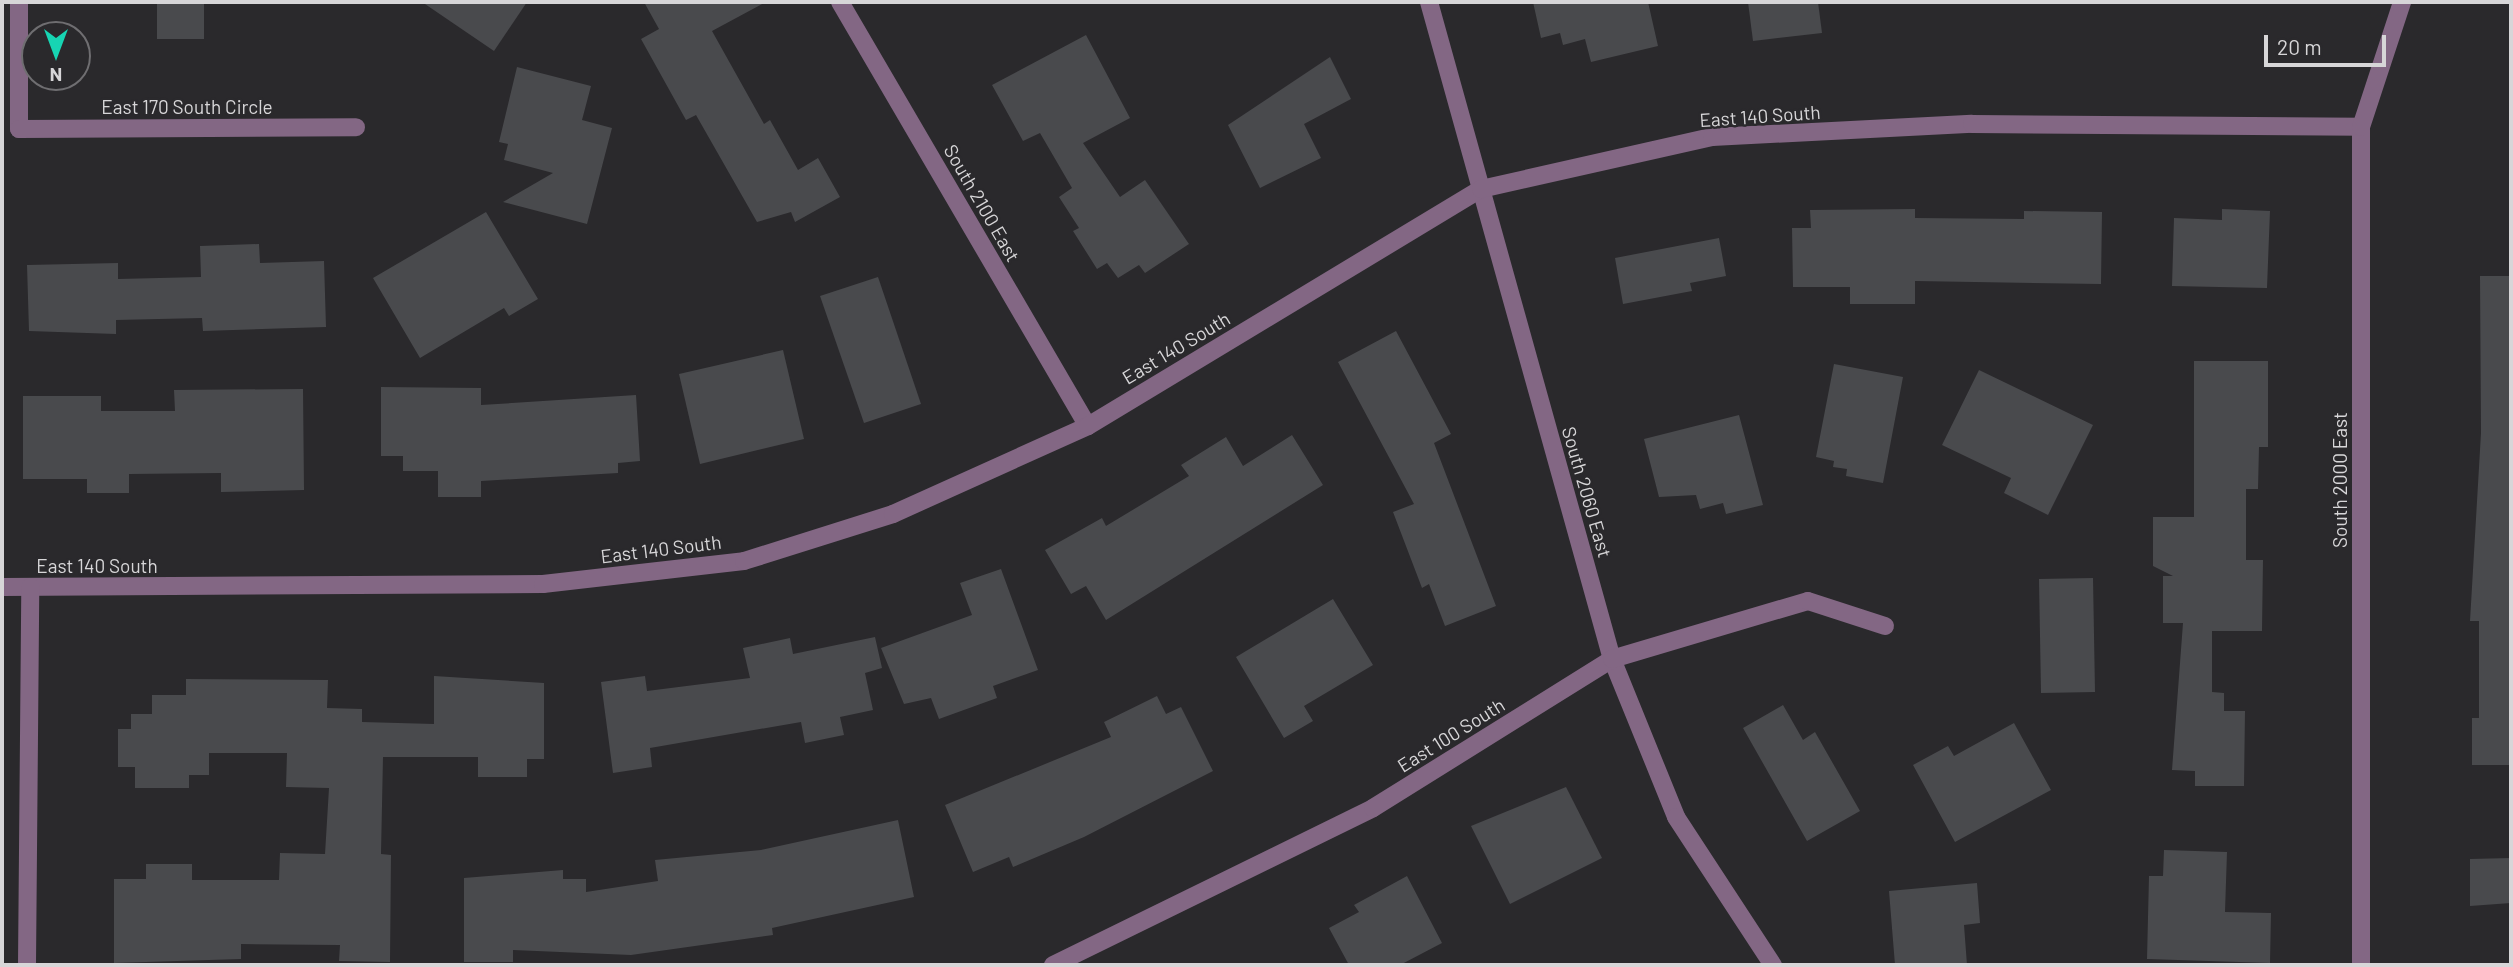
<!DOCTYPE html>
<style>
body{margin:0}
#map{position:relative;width:2513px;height:967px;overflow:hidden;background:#2a292c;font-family:Barlow,sans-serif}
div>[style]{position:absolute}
.building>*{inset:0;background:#494a4d}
.minor>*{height:18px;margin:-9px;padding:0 9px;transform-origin:9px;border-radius:9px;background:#836784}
span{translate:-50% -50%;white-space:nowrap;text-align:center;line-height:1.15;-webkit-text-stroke:5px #2a292c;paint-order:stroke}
.street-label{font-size:19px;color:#d7d6d8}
.frame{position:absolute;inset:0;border:4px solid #d7d6d8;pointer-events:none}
.north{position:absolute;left:21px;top:21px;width:70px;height:70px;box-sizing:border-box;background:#2a292c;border:2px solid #6f6e71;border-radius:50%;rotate:180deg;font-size:19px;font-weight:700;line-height:28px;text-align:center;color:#d7d6d8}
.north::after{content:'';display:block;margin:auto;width:24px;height:32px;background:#17d5b3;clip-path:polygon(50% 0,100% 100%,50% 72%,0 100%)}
.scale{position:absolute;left:2264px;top:35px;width:122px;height:32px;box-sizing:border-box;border:4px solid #d7d6d8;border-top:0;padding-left:9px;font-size:21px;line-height:24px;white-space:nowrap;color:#d7d6d8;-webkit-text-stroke:5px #2a292c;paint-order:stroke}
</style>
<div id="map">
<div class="building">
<div style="clip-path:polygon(157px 2px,204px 2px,204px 39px,157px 39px)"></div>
<div style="clip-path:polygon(422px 2px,527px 2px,494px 51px)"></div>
<div style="clip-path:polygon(644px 2px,766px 2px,712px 31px,764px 124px,770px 120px,798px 170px,818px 158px,840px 197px,795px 222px,791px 212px,757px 222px,696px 115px,686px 120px,641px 39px,659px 29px)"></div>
<div style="clip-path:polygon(1533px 2px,1648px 2px,1658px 46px,1591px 62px,1585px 39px,1563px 45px,1560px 33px,1541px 38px)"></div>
<div style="clip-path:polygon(1748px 2px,1818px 2px,1822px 33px,1753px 41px)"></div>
<div style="clip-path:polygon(1086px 35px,1130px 118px,1083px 143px,1120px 197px,1145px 180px,1189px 244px,1145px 273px,1139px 265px,1118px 278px,1107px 263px,1097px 269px,1073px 231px,1079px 228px,1059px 197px,1072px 188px,1040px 133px,1023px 141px,992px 85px)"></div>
<div style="clip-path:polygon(1330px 57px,1351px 99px,1304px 124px,1321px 158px,1260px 188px,1228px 125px)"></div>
<div style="clip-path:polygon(517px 67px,591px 86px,582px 120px,612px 128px,587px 224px,503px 202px,553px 173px,504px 160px,508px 144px,499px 142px)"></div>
<div style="clip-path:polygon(1915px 209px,1915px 218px,2024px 219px,2024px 211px,2102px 212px,2101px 284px,1915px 281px,1915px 304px,1850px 304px,1850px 287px,1793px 287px,1792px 228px,1811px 228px,1810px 210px)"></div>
<div style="clip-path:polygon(2222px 209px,2270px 211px,2267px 288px,2172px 286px,2174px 218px,2222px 220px)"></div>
<div style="clip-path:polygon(486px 212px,538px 299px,509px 316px,504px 308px,420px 358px,373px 278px)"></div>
<div style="clip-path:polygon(1719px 238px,1726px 276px,1690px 283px,1692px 291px,1623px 304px,1615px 258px)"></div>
<div style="clip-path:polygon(259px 244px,260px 263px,324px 261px,326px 327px,203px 331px,202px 318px,116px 320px,116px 334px,29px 331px,27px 265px,118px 263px,118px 279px,201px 277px,200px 246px)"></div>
<div style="clip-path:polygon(2480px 276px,2511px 276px,2511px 765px,2472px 765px,2472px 718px,2479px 718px,2479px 621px,2470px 621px,2481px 433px)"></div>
<div style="clip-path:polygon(878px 277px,921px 404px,864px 423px,820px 296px)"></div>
<div style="clip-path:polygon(1396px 331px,1451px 434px,1434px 443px,1496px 606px,1445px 626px,1429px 584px,1422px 588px,1393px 512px,1414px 504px,1338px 362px)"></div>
<div style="clip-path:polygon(783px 350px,804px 439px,700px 464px,679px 374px)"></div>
<div style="clip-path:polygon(2194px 361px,2268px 361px,2268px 447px,2259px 447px,2258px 489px,2246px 489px,2246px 560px,2263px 560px,2262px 631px,2212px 631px,2212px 692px,2224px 693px,2224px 711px,2245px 711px,2244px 786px,2195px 786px,2195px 771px,2172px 770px,2183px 623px,2163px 623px,2163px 576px,2173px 576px,2153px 566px,2153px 517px,2194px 517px)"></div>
<div style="clip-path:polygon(1834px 364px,1903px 377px,1883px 483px,1846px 476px,1847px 469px,1833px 467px,1834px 461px,1816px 457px)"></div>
<div style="clip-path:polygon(1979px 370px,2093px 425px,2048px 515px,2004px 493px,2011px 478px,1942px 445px)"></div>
<div style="clip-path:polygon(381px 387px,481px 388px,481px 405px,636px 395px,640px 461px,618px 463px,618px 473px,481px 481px,481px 497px,438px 497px,438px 471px,403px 471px,403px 456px,381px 456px)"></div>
<div style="clip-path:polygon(303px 389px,304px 490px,221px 492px,221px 473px,129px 474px,129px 493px,87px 493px,87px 479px,23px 479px,23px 396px,101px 396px,101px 411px,175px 411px,174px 390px)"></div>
<div style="clip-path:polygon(1739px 415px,1763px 505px,1726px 514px,1723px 503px,1700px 509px,1696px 495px,1659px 497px,1644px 439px)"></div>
<div style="clip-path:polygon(1292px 435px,1323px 485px,1106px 620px,1086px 586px,1071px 594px,1045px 550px,1102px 518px,1106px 526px,1189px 476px,1181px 465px,1226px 437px,1243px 466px)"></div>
<div style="clip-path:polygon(1001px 569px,1038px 670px,993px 686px,997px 698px,939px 719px,931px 698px,904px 704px,881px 648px,972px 615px,960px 583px)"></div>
<div style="clip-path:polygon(2093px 578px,2095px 692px,2041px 693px,2039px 579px)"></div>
<div style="clip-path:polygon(1333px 599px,1373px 665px,1304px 706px,1313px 721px,1284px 738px,1236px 657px)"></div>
<div style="clip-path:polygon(875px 637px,882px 668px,865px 673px,873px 710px,840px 717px,844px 735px,805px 743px,801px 722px,650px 748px,652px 767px,613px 773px,601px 682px,645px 676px,647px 691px,750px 678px,743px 648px,790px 638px,793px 654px)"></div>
<div style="clip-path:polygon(434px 676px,544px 683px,544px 759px,527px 759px,527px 777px,478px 777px,478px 757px,383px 757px,381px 854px,391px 855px,390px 962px,339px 961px,340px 945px,241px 944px,241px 959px,114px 963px,114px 879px,146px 879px,146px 864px,192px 864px,192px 880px,279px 880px,280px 853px,325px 854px,329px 788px,286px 787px,287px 753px,209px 753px,209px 775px,189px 775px,189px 788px,135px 788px,135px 767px,118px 767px,118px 729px,131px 729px,131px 714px,152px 714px,152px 695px,186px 695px,186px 679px,328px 680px,327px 708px,362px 709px,362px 722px,434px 724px)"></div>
<div style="clip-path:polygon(1157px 696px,1166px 714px,1181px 707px,1213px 771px,1084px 837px,1013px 867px,1009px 857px,973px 872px,945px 805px,1111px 737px,1104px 722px)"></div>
<div style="clip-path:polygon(1783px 705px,1803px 740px,1815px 732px,1860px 811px,1807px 841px,1743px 728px)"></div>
<div style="clip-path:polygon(2014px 723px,2051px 790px,1955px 842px,1913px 765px,1948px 746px,1954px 756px)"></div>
<div style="clip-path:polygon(1566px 787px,1602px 858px,1510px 904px,1471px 826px)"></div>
<div style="clip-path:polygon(898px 820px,914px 897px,772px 928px,773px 935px,631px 955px,513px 950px,513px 962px,464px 962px,464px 878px,563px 870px,563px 879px,586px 879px,586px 892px,658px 881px,655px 860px,761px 850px)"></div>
<div style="clip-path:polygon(2164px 850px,2227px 852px,2225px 912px,2271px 913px,2270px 963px,2147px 959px,2149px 876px,2163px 876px)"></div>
<div style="clip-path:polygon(2511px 858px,2511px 903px,2470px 906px,2470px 859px)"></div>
<div style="clip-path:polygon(1407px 876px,1442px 943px,1400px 965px,1349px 965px,1329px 928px,1359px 912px,1354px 905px)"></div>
<div style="clip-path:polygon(1977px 883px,1980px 923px,1964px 925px,1967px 965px,1895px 965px,1889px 891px)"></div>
</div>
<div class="minor">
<div style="left:19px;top:2px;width:127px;rotate:90deg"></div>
<div style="left:19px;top:129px;width:337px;rotate:-0.3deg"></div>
<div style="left:840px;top:2px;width:491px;rotate:59.7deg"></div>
<div style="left:1429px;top:2px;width:682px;rotate:74.44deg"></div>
<div style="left:1612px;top:659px;width:170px;rotate:67.9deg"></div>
<div style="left:1676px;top:817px;width:177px;rotate:56.8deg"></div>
<div style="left:2px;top:587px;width:541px;rotate:-0.32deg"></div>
<div style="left:543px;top:584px;width:202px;rotate:-6.5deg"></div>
<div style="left:744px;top:561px;width:156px;rotate:-17.5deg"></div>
<div style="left:893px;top:514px;width:214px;rotate:-24.3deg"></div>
<div style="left:1088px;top:426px;width:459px;rotate:-31.1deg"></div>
<div style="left:1481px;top:189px;width:237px;rotate:-12.7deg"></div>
<div style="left:1712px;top:137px;width:260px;rotate:-2.9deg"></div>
<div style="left:1972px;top:124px;width:389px;rotate:0.4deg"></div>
<div style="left:27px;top:965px;width:378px;rotate:-89.5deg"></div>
<div style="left:1053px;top:965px;width:356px;rotate:-26.1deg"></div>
<div style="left:1373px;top:808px;width:282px;rotate:-31.9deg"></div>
<div style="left:1612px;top:659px;width:204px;rotate:-16.5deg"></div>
<div style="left:1808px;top:601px;width:81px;rotate:18deg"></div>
<div style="left:2361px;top:965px;width:838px;rotate:-90deg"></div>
<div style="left:2361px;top:127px;width:132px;rotate:-71.8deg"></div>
</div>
<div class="street-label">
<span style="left:187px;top:107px">East 170 South Circle</span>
<span style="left:1760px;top:116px;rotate:-4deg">East 140 South</span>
<span style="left:982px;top:203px;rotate:60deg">South 2100 East</span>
<span style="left:1176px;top:348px;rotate:-31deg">East 140 South</span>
<span style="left:2340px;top:480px;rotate:-90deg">South 2000 East</span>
<span style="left:1587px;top:492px;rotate:74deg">South 2060 East</span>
<span style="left:661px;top:549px;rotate:-7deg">East 140 South</span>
<span style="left:97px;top:566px">East 140 South</span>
<span style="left:1451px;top:735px;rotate:-32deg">East 100 South</span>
</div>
<div class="frame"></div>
<div class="north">N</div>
<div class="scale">20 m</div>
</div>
